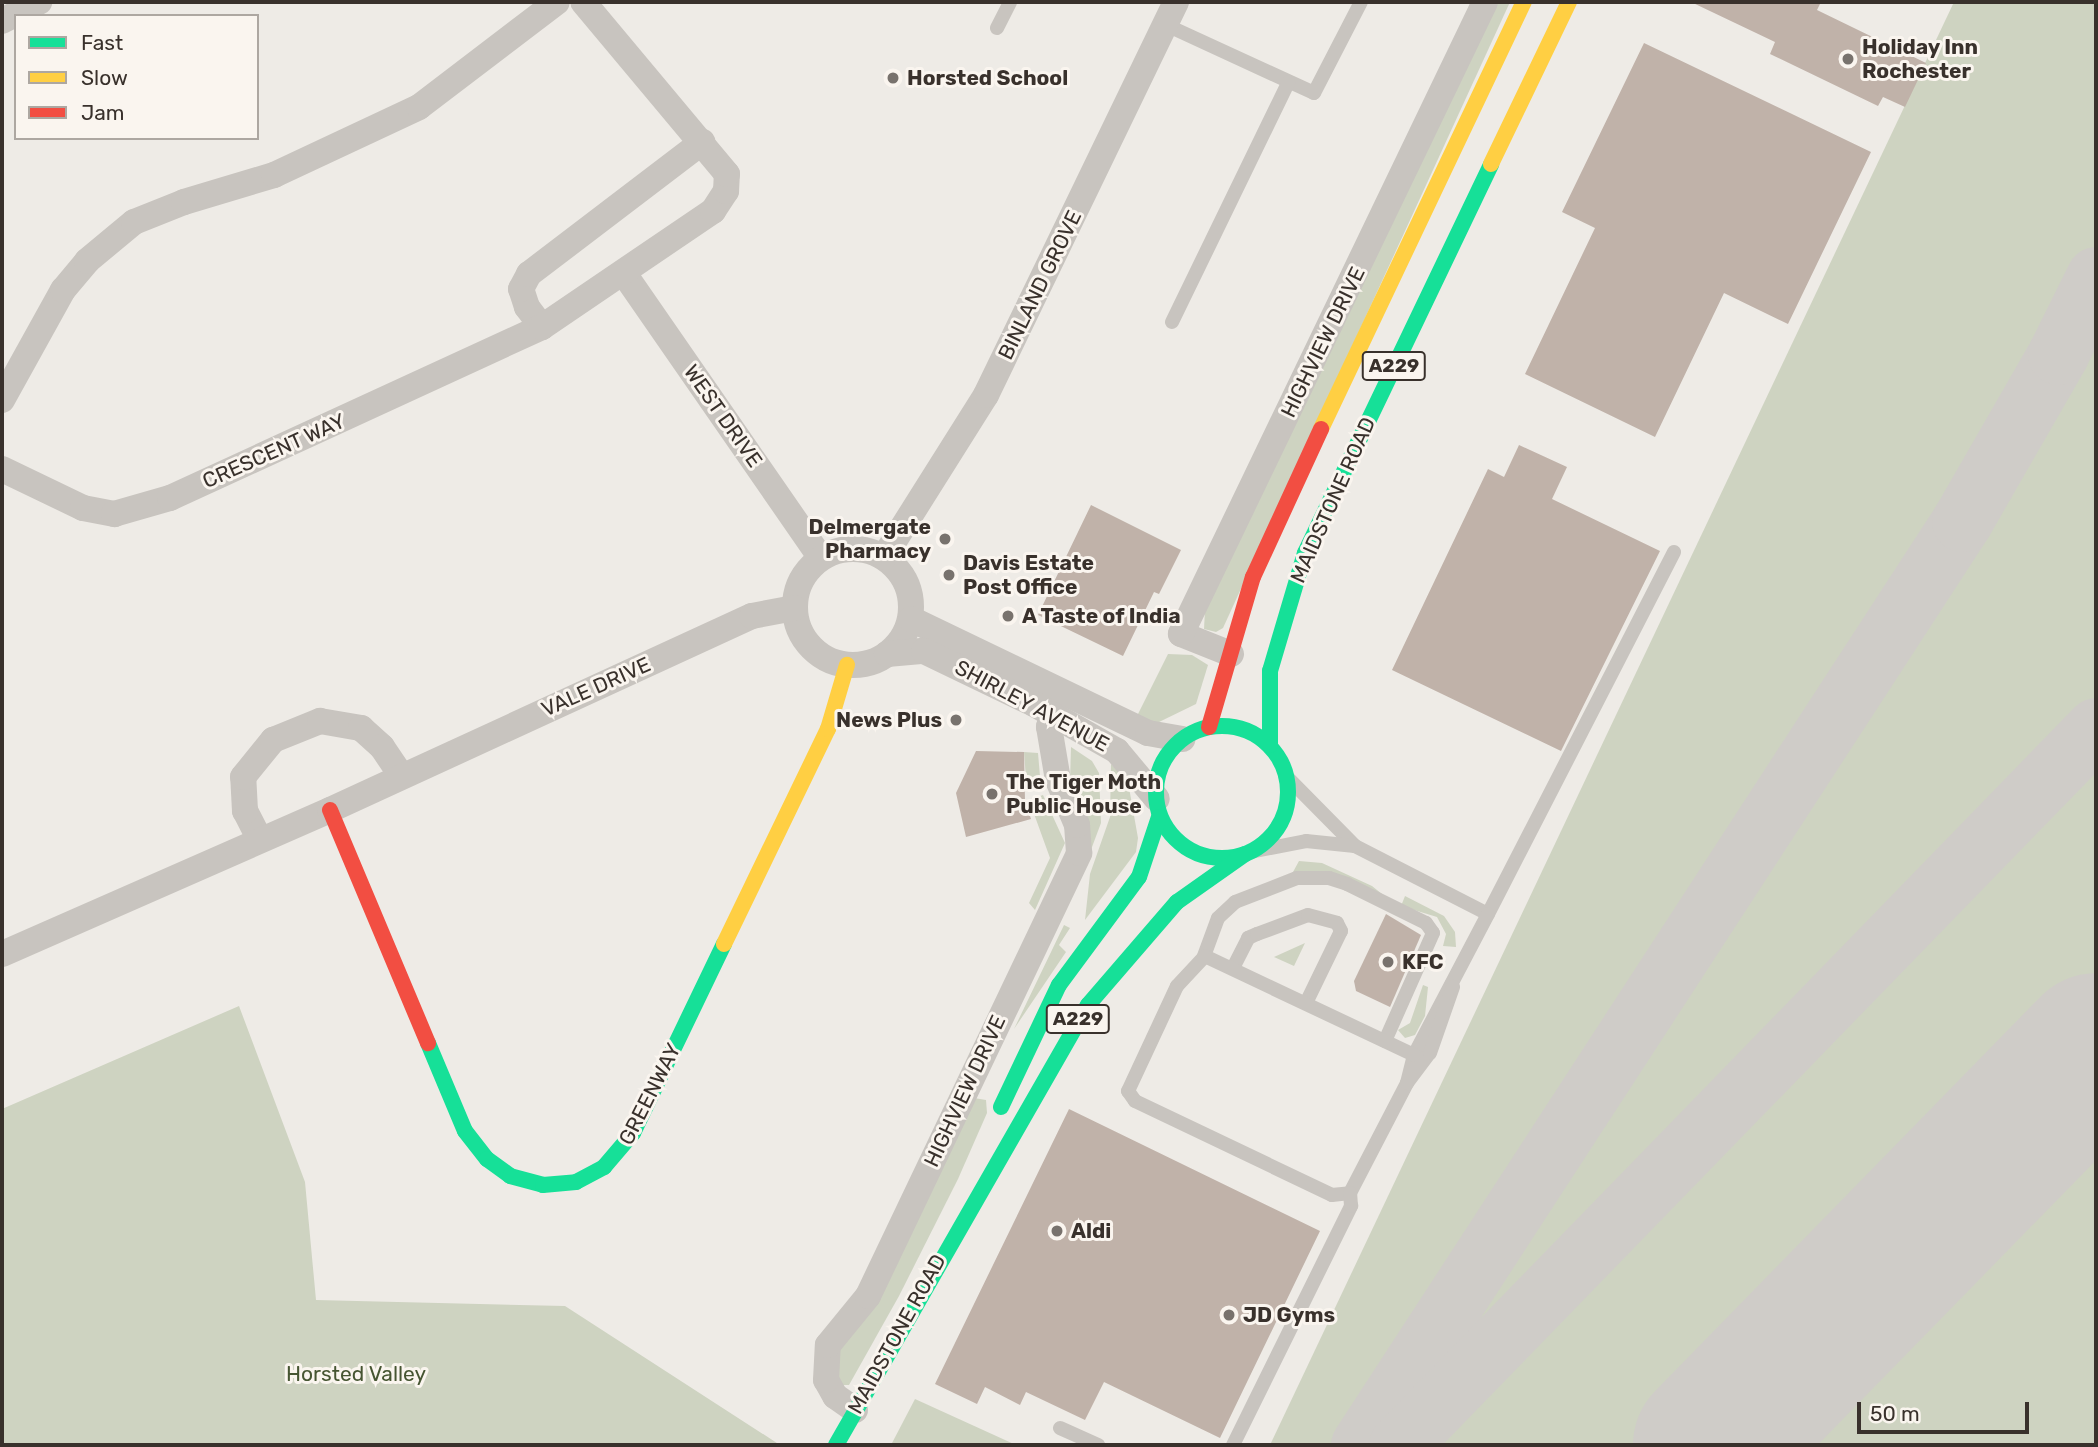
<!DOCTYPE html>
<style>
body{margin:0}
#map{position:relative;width:2098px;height:1447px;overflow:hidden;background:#eeebe6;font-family:Rubik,sans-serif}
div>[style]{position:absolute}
.green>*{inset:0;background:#ced3c1}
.taxiway>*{height:61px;margin:-30.5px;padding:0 30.5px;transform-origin:30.5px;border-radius:30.5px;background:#cfccc8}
.runway>*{height:154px;margin:-77px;padding:0 77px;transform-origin:77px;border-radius:77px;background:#cfccc8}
.building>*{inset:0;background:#c0b2a9}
.lane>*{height:14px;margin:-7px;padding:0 7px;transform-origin:7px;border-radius:7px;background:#c8c4bf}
.street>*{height:26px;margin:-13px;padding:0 13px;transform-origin:13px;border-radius:13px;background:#c8c4bf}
.street>.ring{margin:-13px;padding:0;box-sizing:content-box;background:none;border:26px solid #c8c4bf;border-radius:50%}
.fast>*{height:16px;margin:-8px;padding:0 8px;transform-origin:8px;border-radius:8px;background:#16e098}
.fast>.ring{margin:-8px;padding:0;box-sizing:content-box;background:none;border:16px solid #16e098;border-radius:50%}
.slow>*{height:16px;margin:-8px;padding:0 8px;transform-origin:8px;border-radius:8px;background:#ffcf43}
.jam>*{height:16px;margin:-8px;padding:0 8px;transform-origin:8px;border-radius:8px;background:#f24e42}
.dots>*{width:19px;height:19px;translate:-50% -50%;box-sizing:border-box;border:4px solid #faf5ef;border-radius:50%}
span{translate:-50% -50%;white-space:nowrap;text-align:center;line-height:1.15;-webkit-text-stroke:6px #faf5ef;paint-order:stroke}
.shield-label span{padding:2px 5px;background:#faf5ef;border:2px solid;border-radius:5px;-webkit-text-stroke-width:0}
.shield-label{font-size:19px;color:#39312c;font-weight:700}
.poi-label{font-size:21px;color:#39312c;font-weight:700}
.left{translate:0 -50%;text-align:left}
.right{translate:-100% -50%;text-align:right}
.street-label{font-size:21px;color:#39312c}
.park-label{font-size:21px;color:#465532}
.frame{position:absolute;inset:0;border:4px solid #39312c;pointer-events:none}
.legend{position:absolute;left:14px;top:14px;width:245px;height:126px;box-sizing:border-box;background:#faf5ef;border:2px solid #ada7a1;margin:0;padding:9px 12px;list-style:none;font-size:21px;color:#39312c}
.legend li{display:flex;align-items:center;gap:14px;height:35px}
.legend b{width:35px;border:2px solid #ada7a1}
.scale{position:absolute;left:1857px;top:1402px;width:172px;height:32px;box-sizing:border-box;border:4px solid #39312c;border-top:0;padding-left:9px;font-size:21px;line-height:24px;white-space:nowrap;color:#39312c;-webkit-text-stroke:5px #faf5ef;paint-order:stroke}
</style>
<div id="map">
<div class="green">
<div style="clip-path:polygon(1498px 2px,1510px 2px,1223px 628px,1216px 632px,1204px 629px,1205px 610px)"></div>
<div style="clip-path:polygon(1954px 2px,2096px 2px,2096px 1445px,1270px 1445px)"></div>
<div style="clip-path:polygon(1168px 654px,1192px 655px,1208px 665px,1196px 704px,1157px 723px,1137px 716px)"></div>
<div style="clip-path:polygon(1071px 747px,1092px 761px,1099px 773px,1101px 823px,1089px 855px,1070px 782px)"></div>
<div style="clip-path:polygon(1024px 752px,1038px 753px,1041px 788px,1027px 792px)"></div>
<div style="clip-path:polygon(1111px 764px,1128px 782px,1138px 838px,1136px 852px,1085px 920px,1090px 874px,1110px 817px)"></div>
<div style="clip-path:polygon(1043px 795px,1065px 843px,1035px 910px,1029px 903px,1050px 858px,1029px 800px)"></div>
<div style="clip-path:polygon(1299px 861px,1322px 863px,1372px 886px,1387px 898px,1329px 871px,1293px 872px)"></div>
<div style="clip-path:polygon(1405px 896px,1444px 916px,1455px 932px,1456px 947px,1443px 946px,1446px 934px,1437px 917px,1401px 906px)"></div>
<div style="clip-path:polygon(1064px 925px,1070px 928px,1059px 945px,1066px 952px,1014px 1029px)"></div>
<div style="clip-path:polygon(1305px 943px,1294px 966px,1274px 957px)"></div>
<div style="clip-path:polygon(1423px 985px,1428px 987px,1425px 1016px,1415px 1035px,1405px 1038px,1398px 1030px,1410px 1023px)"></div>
<div style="clip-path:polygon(239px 1006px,305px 1182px,316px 1300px,565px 1306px,780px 1445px,2px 1445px,2px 1109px)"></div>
<div style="clip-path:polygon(974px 1098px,986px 1100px,987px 1113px,958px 1179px,899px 1296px,849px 1385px,841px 1385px,832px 1365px)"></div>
<div style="clip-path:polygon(915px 1399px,1016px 1445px,891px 1445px)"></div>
</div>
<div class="taxiway">
<div style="left:1361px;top:1445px;width:1102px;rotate:-56.96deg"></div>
<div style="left:1962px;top:521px;width:193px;rotate:-60.1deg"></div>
<div style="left:2058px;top:354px;width:86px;rotate:-63.7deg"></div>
<div style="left:1399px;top:1445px;width:1000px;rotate:-45.81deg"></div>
</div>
<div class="runway">
<div style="left:1710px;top:1445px;width:552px;rotate:-45.66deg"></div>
</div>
<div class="building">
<div style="clip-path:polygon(1691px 2px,1821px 2px,1817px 10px,1926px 63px,1905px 107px,1883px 97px,1878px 106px,1770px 54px,1775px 42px)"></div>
<div style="clip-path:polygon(1644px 43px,1871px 152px,1788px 324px,1724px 293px,1655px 437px,1525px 374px,1595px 228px,1562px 212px)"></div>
<div style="clip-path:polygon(1519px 445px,1567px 467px,1552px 499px,1660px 551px,1561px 751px,1392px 670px,1488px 469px,1504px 477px)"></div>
<div style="clip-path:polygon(1091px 505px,1181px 550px,1159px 594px,1154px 592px,1123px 656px,1038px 615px)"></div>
<div style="clip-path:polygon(976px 751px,1024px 752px,1025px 800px,1031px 819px,966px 837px,956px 793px)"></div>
<div style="clip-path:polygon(1386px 914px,1421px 935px,1390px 1007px,1356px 991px,1354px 981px)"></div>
<div style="clip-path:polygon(1069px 1109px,1320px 1231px,1220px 1438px,1104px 1382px,1085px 1420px,1026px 1392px,1020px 1405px,985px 1387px,977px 1404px,935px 1384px)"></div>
</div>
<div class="lane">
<div style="left:1164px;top:24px;width:165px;rotate:24.7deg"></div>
<div style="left:1314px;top:93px;width:102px;rotate:-62.7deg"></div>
<div style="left:997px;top:28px;width:29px;rotate:-63deg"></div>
<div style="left:1172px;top:322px;width:266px;rotate:-64.1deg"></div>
<div style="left:1285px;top:775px;width:100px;rotate:45.4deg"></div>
<div style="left:1355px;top:846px;width:149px;rotate:27.1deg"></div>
<div style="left:1488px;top:914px;width:407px;rotate:-62.8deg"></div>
<div style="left:1250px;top:852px;width:57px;rotate:-11.1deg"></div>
<div style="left:1306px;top:841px;width:49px;rotate:5.8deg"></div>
<div style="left:1204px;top:956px;width:40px;rotate:-69.8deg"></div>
<div style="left:1218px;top:918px;width:23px;rotate:-43deg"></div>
<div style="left:1235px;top:902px;width:66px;rotate:-21.2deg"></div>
<div style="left:1297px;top:878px;width:32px"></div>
<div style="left:1329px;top:878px;width:19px;rotate:18deg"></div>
<div style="left:1347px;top:884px;width:88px;rotate:26.3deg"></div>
<div style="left:1426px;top:923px;width:12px;rotate:55deg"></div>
<div style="left:1433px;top:933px;width:118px;rotate:114deg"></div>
<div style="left:1233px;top:968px;width:34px;rotate:-63deg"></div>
<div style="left:1248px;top:938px;width:10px;rotate:-24deg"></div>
<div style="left:1257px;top:934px;width:54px;rotate:-20.4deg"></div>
<div style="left:1308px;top:915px;width:30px;rotate:15deg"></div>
<div style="left:1337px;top:923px;width:9px;rotate:63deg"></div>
<div style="left:1341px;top:931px;width:80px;rotate:115.9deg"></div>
<div style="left:1414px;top:1055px;width:159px;rotate:-62.3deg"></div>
<div style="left:1407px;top:1083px;width:29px;rotate:-76deg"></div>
<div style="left:1414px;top:1055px;width:231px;rotate:-154.7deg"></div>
<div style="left:1205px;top:956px;width:41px;rotate:133deg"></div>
<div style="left:1177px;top:986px;width:116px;rotate:115deg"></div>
<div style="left:1128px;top:1091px;width:12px;rotate:55deg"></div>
<div style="left:1135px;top:1101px;width:218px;rotate:25.5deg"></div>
<div style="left:1332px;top:1195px;width:18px;rotate:-6deg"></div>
<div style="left:1350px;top:1193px;width:124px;rotate:-62.6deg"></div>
<div style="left:1407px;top:1083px;width:38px;rotate:-53deg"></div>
<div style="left:1430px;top:1053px;width:70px;rotate:-70.8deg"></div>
<div style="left:1060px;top:1428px;width:42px;rotate:24.1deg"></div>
<div style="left:1233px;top:1445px;width:267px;rotate:-63.7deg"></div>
<div style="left:1351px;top:1206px;width:13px;rotate:-94deg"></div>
</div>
<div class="street">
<div style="left:2px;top:21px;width:42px;rotate:-27.2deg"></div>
<div style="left:625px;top:275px;width:344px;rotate:55.3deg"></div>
<div style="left:542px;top:327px;width:25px;rotate:-127deg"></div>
<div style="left:527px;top:307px;width:19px;rotate:-108deg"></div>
<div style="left:521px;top:289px;width:17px;rotate:-62deg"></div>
<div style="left:529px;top:274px;width:218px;rotate:-37.3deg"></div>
<div style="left:2px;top:400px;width:126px;rotate:-61deg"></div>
<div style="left:63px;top:290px;width:38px;rotate:-50deg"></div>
<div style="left:87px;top:261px;width:61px;rotate:-39.7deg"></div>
<div style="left:134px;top:222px;width:54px;rotate:-21.8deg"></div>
<div style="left:184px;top:202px;width:94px;rotate:-16.7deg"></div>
<div style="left:274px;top:175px;width:160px;rotate:-25.1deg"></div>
<div style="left:419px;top:107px;width:173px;rotate:-37.3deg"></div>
<div style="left:2px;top:469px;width:90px;rotate:25.7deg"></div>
<div style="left:83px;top:508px;width:32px;rotate:11deg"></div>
<div style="left:114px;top:514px;width:58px;rotate:-15.9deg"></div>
<div style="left:170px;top:498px;width:409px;rotate:-24.7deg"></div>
<div style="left:542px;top:327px;width:207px;rotate:-34.2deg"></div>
<div style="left:713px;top:211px;width:24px;rotate:-57deg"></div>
<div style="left:726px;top:191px;width:17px;rotate:-87deg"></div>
<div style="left:727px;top:174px;width:224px;rotate:-129.9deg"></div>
<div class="ring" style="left:795px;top:549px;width:90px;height:90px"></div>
<div style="left:884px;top:557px;width:191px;rotate:-57.8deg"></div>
<div style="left:986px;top:395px;width:437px;rotate:-64.2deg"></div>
<div style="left:911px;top:619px;width:263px;rotate:25.7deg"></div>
<div style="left:1148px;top:733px;width:35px;rotate:10deg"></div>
<div style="left:887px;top:654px;width:37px;rotate:-5deg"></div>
<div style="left:924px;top:651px;width:122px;rotate:25.7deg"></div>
<div style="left:1034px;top:704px;width:95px;rotate:29.5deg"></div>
<div style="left:1117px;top:751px;width:62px;rotate:50.2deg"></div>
<div style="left:1231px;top:654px;width:54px;rotate:-158.2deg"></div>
<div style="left:1181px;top:634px;width:701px;rotate:-64.31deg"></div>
<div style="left:260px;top:840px;width:33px;rotate:-117deg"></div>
<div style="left:245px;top:811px;width:34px;rotate:-93deg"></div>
<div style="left:243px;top:777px;width:48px;rotate:-51deg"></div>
<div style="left:273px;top:740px;width:51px;rotate:-22deg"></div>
<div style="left:320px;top:721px;width:42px;rotate:9.7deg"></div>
<div style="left:361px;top:728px;width:28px;rotate:42deg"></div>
<div style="left:382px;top:747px;width:34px;rotate:56deg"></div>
<div style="left:2px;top:954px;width:358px;rotate:-23.7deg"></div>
<div style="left:330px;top:810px;width:464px;rotate:-24.7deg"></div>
<div style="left:752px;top:616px;width:43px;rotate:-10.8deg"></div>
<div style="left:855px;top:1410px;width:24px;rotate:-145deg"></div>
<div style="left:835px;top:1396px;width:18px;rotate:-119deg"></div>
<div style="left:826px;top:1380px;width:35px;rotate:-87deg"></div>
<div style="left:828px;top:1345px;width:63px;rotate:-50.8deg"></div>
<div style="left:868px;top:1296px;width:491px;rotate:-64.5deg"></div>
<div style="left:1079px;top:853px;width:28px;rotate:-94deg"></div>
<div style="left:1077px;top:825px;width:49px;rotate:-112.9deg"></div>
<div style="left:1058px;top:780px;width:54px;rotate:-99.6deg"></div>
<div style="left:1049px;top:727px;width:13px;rotate:-77deg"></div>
</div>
<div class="fast">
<div class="ring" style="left:1156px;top:726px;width:116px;height:116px"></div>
<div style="left:1270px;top:745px;width:74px;rotate:-90deg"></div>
<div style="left:1270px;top:671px;width:123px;rotate:-73.5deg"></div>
<div style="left:1305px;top:553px;width:431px;rotate:-64.4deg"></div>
<div style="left:428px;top:1043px;width:95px;rotate:67.2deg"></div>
<div style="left:465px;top:1131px;width:36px;rotate:52deg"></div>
<div style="left:487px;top:1159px;width:29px;rotate:36deg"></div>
<div style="left:510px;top:1176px;width:34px;rotate:15deg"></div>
<div style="left:543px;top:1185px;width:33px;rotate:-5deg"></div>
<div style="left:576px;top:1182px;width:32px;rotate:-28deg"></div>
<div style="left:604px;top:1167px;width:45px;rotate:-49.5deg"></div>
<div style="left:633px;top:1133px;width:210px;rotate:-64.3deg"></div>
<div style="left:1001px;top:1107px;width:135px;rotate:-64.6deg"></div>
<div style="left:1059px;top:985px;width:134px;rotate:-53.5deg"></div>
<div style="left:1139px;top:877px;width:63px;rotate:-71.6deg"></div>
<div style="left:836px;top:1445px;width:507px;rotate:-60.2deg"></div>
<div style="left:1088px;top:1005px;width:136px;rotate:-49.2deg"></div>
<div style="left:1177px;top:902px;width:83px;rotate:-35.2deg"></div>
</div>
<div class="slow">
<div style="left:1491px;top:164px;width:180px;rotate:-64.3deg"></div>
<div style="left:1321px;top:429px;width:473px;rotate:-64.6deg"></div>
<div style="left:724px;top:944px;width:239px;rotate:-64.2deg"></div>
<div style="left:828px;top:729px;width:67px;rotate:-73.5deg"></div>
</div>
<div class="jam">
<div style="left:1209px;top:727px;width:156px;rotate:-73.7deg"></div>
<div style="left:1253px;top:577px;width:163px;rotate:-65.3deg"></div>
<div style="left:330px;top:810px;width:253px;rotate:67.2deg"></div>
</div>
<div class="dots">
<div style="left:1848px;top:59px;background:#78726d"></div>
<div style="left:893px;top:78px;background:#78726d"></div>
<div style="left:945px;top:539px;background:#78726d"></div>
<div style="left:949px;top:575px;background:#78726d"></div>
<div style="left:1008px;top:616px;background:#78726d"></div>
<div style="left:956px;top:720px;background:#78726d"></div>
<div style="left:992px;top:794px;background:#78726d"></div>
<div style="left:1388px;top:962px;background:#78726d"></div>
<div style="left:1057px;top:1231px;background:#78726d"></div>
<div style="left:1229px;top:1315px;background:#78726d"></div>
</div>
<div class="shield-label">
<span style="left:1394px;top:366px">A229</span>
<span style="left:1078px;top:1019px">A229</span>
</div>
<div class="poi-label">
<span class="left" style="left:1862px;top:59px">Holiday Inn<br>Rochester</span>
<span class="left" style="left:907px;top:78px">Horsted School</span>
<span class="right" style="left:931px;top:539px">Delmergate<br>Pharmacy</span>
<span class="left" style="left:963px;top:575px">Davis Estate<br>Post Office</span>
<span class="left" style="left:1022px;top:616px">A Taste of India</span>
<span class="right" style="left:942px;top:720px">News Plus</span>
<span class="left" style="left:1006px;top:794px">The Tiger Moth<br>Public House</span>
<span class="left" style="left:1402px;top:962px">KFC</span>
<span class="left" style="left:1071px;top:1231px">Aldi</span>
<span class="left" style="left:1243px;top:1315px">JD Gyms</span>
</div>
<div class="street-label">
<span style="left:1040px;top:285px;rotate:-64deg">BINLAND GROVE</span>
<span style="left:1323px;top:342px;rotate:-64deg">HIGHVIEW DRIVE</span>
<span style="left:723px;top:416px;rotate:55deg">WEST DRIVE</span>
<span style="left:274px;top:451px;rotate:-24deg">CRESCENT WAY</span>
<span style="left:1333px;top:500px;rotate:-66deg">MAIDSTONE ROAD</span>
<span style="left:596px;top:687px;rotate:-24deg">VALE DRIVE</span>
<span style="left:1032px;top:706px;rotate:28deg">SHIRLEY AVENUE</span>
<span style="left:965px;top:1091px;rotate:-65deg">HIGHVIEW DRIVE</span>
<span style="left:650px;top:1094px;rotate:-63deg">GREENWAY</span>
<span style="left:897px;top:1334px;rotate:-61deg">MAIDSTONE ROAD</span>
</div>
<div class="park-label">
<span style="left:356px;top:1374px">Horsted Valley</span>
</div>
<div class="frame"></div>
<ul class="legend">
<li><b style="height:9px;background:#16e098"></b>Fast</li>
<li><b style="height:9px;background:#ffcf43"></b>Slow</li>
<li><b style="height:9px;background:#f24e42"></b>Jam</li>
</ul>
<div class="scale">50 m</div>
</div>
